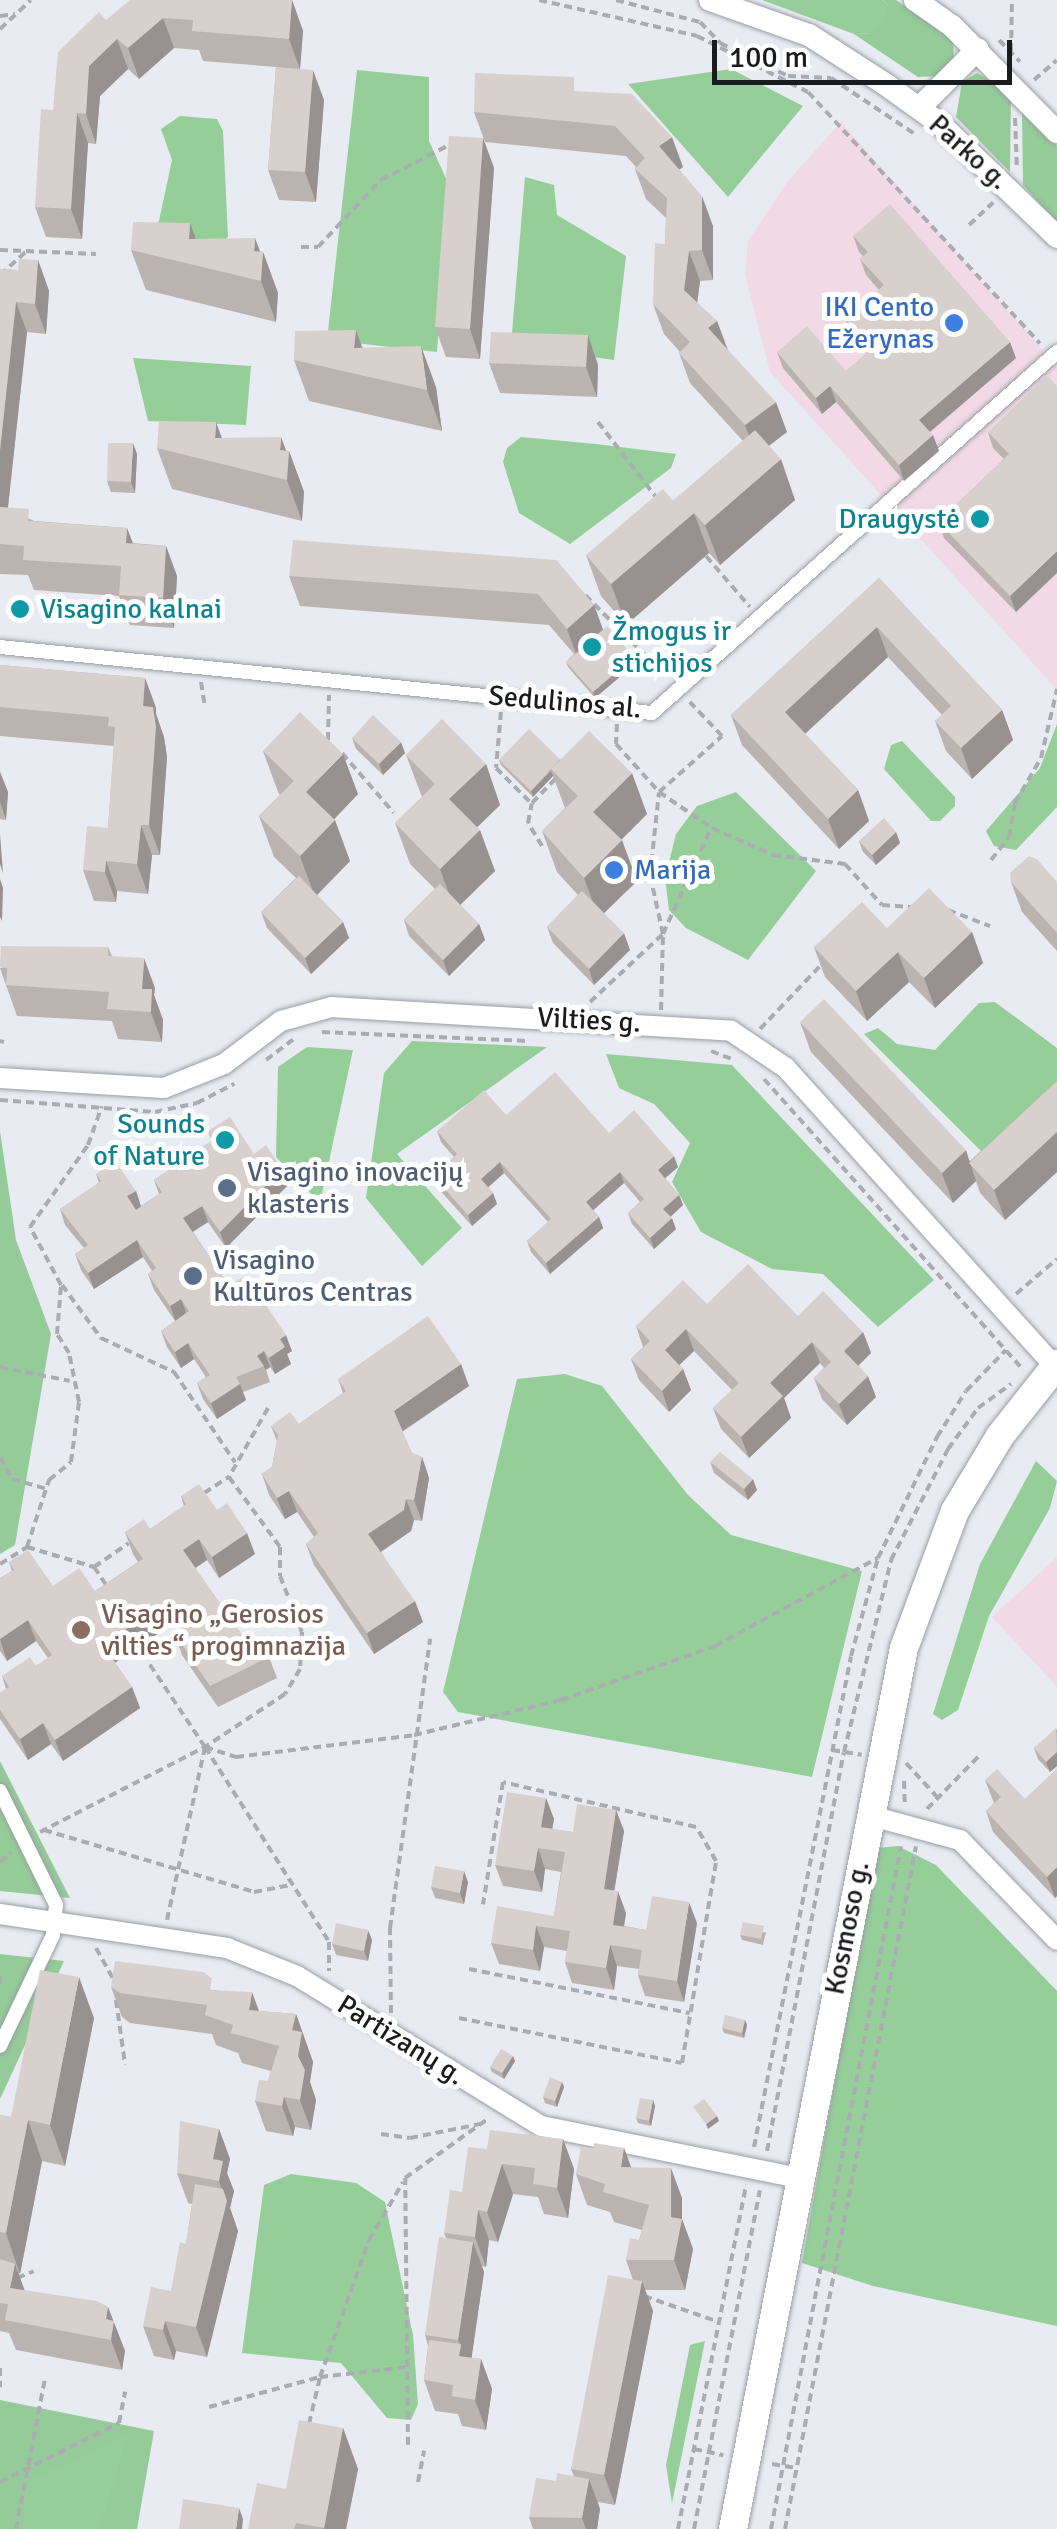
<!DOCTYPE html>
<meta charset="utf-8">
<style>
body{margin:0}
#map{position:relative;width:1057px;height:2529px;overflow:hidden;background:#e8ebf2;font-family:Signika,sans-serif}
div>[style]{position:absolute}
.commercial>*{inset:0;background:#f1dae6}
.green>*{inset:0;background:#94cb98}
.forest>*{inset:0;background:#95ce99}
.path>*{height:4px;margin-top:-2px;transform-origin:0;background:repeating-linear-gradient(90deg,#aaacb2 0 8px,transparent 0 13px)}
.roads{filter:drop-shadow(0 0 2px #9a9da3) drop-shadow(0 0 2px #9a9da3)}
.pedestrian>*{height:14px;margin:-7px;padding:0 7px;transform-origin:7px;border-radius:7px;background:#fff}
.minor>*{height:20px;margin:-10px;padding:0 10px;transform-origin:10px;border-radius:10px;background:#fff}
.tertiary>*{height:22px;margin:-11px;padding:0 11px;transform-origin:11px;border-radius:11px;background:#fff}
.secondary>*{height:28px;margin:-14px;padding:0 14px;transform-origin:14px;border-radius:14px;background:#fff}
.wall>*{inset:0;background:#bab3af}
.shaded-wall>*{inset:0;background:#97928f}
.building>*{inset:0;background:#d8d0cc}
.dots>*{width:28px;height:28px;translate:-50% -50%;box-sizing:border-box;border:5px solid #fff;border-radius:50%}
span{translate:-50% -50%;white-space:nowrap;text-align:center;line-height:1.15;-webkit-text-stroke:10px #fff;paint-order:stroke}
.street-label{font-size:28px;color:#1a1b1e}
.shop-label{font-size:28px;color:#366cbe}
.right{translate:-100% -50%;text-align:right}
.left{translate:0 -50%;text-align:left}
.culture-label{font-size:28px;color:#0d838f}
.service-label{font-size:28px;color:#4e5e75}
.education-label{font-size:28px;color:#785e54}
.scale{position:absolute;left:712px;top:40px;width:300px;height:45px;box-sizing:border-box;border:5px solid #1a1b1e;border-top:0;padding-left:12px;font-size:30px;line-height:35px;white-space:nowrap;color:#1a1b1e;-webkit-text-stroke:8px #fff;paint-order:stroke}
</style>
<div id="map">
<div class="commercial">
<div style="clip-path:polygon(841px 122px,1057px 366px,1057px 690px,770px 372px,745px 275px,748px 241px,788px 181px)"></div>
<div style="clip-path:polygon(1057px 1557px,1057px 1687px,992px 1617px)"></div>
</div>
<div class="green">
<div style="clip-path:polygon(883px 0,896px 0,953px 38px,954px 60px,940px 76px,918px 77px,854px 34px,873px 33px,888px 5px)"></div>
<div style="clip-path:polygon(977px 73px,1011px 93px,1010px 172px,956px 117px,962px 82px)"></div>
<div style="clip-path:polygon(1022px 108px,1057px 146px,1057px 223px,1023px 185px)"></div>
<div style="clip-path:polygon(0 1131px,16px 1240px,51px 1334px,15px 1545px,0 1554px)"></div>
<div style="clip-path:polygon(0 1761px,70px 1898px,0 1891px)"></div>
<div style="clip-path:polygon(0 1954px,64px 1961px,0 2099px)"></div>
<div style="clip-path:polygon(0 2400px,154px 2431px,137px 2529px,0 2529px)"></div>
</div>
<div class="forest">
<div style="clip-path:polygon(762px 0,883px 0,888px 5px,885px 22px,873px 33px,854px 34px)"></div>
<div style="clip-path:polygon(731px 69px,803px 106px,728px 197px,628px 84px)"></div>
<div style="clip-path:polygon(357px 70px,429px 77px,429px 141px,449px 185px,437px 352px,327px 340px)"></div>
<div style="clip-path:polygon(180px 116px,217px 119px,223px 131px,228px 237px,222px 243px,162px 238px,157px 230px,172px 160px,161px 129px)"></div>
<div style="clip-path:polygon(525px 177px,554px 185px,557px 215px,626px 256px,614px 360px,511px 345px)"></div>
<div style="clip-path:polygon(133px 358px,251px 366px,246px 425px,148px 421px)"></div>
<div style="clip-path:polygon(521px 437px,596px 444px,676px 454px,671px 468px,570px 544px,519px 513px,503px 462px,507px 448px)"></div>
<div style="clip-path:polygon(1057px 724px,1057px 807px,1016px 850px,994px 846px,986px 831px,1040px 768px)"></div>
<div style="clip-path:polygon(902px 741px,955px 797px,955px 806px,940px 821px,931px 821px,884px 769px,891px 745px)"></div>
<div style="clip-path:polygon(736px 792px,816px 871px,748px 960px,686px 928px,669px 910px,665px 878px,676px 834px,697px 806px)"></div>
<div style="clip-path:polygon(995px 1002px,1057px 1048px,1057px 1099px,991px 1161px,864px 1034px,878px 1028px,897px 1044px,935px 1050px,979px 1003px)"></div>
<div style="clip-path:polygon(412px 1041px,547px 1047px,397px 1154px,462px 1228px,422px 1266px,366px 1198px,384px 1073px)"></div>
<div style="clip-path:polygon(307px 1047px,353px 1050px,320px 1203px,276px 1157px,278px 1067px)"></div>
<div style="clip-path:polygon(606px 1054px,732px 1065px,934px 1280px,878px 1327px,823px 1274px,772px 1269px,701px 1232px,672px 1182px,690px 1143px,654px 1104px,619px 1088px)"></div>
<div style="clip-path:polygon(565px 1374px,602px 1386px,688px 1495px,731px 1535px,862px 1571px,812px 1777px,458px 1712px,443px 1692px,517px 1379px)"></div>
<div style="clip-path:polygon(1036px 1461px,1057px 1481px,1050px 1508px,989px 1616px,958px 1710px,942px 1720px,933px 1714px,980px 1564px)"></div>
<div style="clip-path:polygon(898px 1846px,936px 1865px,1057px 1991px,1057px 2326px,873px 2286px,802px 2263px,877px 1848px)"></div>
<div style="clip-path:polygon(291px 2174px,356px 2183px,385px 2202px,413px 2335px,418px 2404px,411px 2420px,387px 2418px,341px 2363px,242px 2353px,264px 2185px)"></div>
<div style="clip-path:polygon(705px 2341px,672px 2503px,666px 2465px,690px 2345px)"></div>
<div style="clip-path:polygon(128px 2435px,104px 2515px,94px 2529px,23px 2529px,25px 2483px)"></div>
</div>
<div class="path">
<div style="left:539px;top:0;width:162px;rotate:12.8deg"></div>
<div style="left:697px;top:36px;width:124px;rotate:26.8deg"></div>
<div style="left:808px;top:92px;width:342px;rotate:47.3deg"></div>
<div style="left:616px;top:0;width:87px;rotate:14.7deg"></div>
<div style="left:700px;top:22px;width:29px;rotate:46deg"></div>
<div style="left:720px;top:43px;width:76px;rotate:25.9deg"></div>
<div style="left:788px;top:76px;width:43px;rotate:2.7deg"></div>
<div style="left:831px;top:78px;width:101px;rotate:33.7deg"></div>
<div style="left:0;top:16px;width:15px;rotate:-8deg"></div>
<div style="left:0;top:29px;width:42px;rotate:-43.1deg"></div>
<div style="left:999px;top:40px;width:30px;rotate:46deg"></div>
<div style="left:1011px;top:51px;width:51px;rotate:-88.9deg"></div>
<div style="left:1034px;top:80px;width:30px;rotate:-41deg"></div>
<div style="left:1015px;top:118px;width:51px;rotate:87.8deg"></div>
<div style="left:969px;top:225px;width:33px;rotate:-43deg"></div>
<div style="left:301px;top:247px;width:17px"></div>
<div style="left:318px;top:247px;width:92px;rotate:-46.8deg"></div>
<div style="left:381px;top:180px;width:79px;rotate:-27.2deg"></div>
<div style="left:0;top:250px;width:96px;rotate:2.4deg"></div>
<div style="left:0;top:275px;width:36px;rotate:-42deg"></div>
<div style="left:598px;top:422px;width:95px;rotate:52.3deg"></div>
<div style="left:706px;top:556px;width:67px;rotate:49.2deg"></div>
<div style="left:585px;top:595px;width:116px;rotate:45deg"></div>
<div style="left:201px;top:682px;width:25px;rotate:81deg"></div>
<div style="left:501px;top:712px;width:56px;rotate:95.1deg"></div>
<div style="left:496px;top:768px;width:49px;rotate:45deg"></div>
<div style="left:617px;top:724px;width:20px;rotate:93deg"></div>
<div style="left:616px;top:744px;width:64px;rotate:48.1deg"></div>
<div style="left:659px;top:792px;width:64px;rotate:34.2deg"></div>
<div style="left:712px;top:828px;width:67px;rotate:23.9deg"></div>
<div style="left:773px;top:855px;width:73px;rotate:7.1deg"></div>
<div style="left:845px;top:864px;width:55px;rotate:47.9deg"></div>
<div style="left:882px;top:905px;width:32px;rotate:4deg"></div>
<div style="left:328px;top:740px;width:45px;rotate:-88.7deg"></div>
<div style="left:342px;top:753px;width:79px;rotate:49.1deg"></div>
<div style="left:542px;top:846px;width:27px;rotate:-121deg"></div>
<div style="left:528px;top:823px;width:20px;rotate:-79deg"></div>
<div style="left:532px;top:803px;width:37px;rotate:-46deg"></div>
<div style="left:991px;top:860px;width:29px;rotate:-52deg"></div>
<div style="left:1009px;top:837px;width:35px;rotate:-80deg"></div>
<div style="left:1015px;top:803px;width:52px;rotate:-60deg"></div>
<div style="left:1041px;top:758px;width:71px;rotate:-76.9deg"></div>
<div style="left:948px;top:910px;width:45px;rotate:20.9deg"></div>
<div style="left:590px;top:1002px;width:100px;rotate:-43deg"></div>
<div style="left:663px;top:934px;width:116px;rotate:-65.6deg"></div>
<div style="left:661px;top:1010px;width:76px;rotate:-88.5deg"></div>
<div style="left:663px;top:934px;width:60px;rotate:-102.4deg"></div>
<div style="left:650px;top:875px;width:83px;rotate:-83.8deg"></div>
<div style="left:659px;top:792px;width:84px;rotate:-41.6deg"></div>
<div style="left:722px;top:736px;width:47px;rotate:-133.3deg"></div>
<div style="left:760px;top:1029px;width:90px;rotate:-46.4deg"></div>
<div style="left:322px;top:1032px;width:205px;rotate:2.5deg"></div>
<div style="left:0;top:1041px;width:4px;rotate:14deg"></div>
<div style="left:711px;top:1051px;width:26px;rotate:21deg"></div>
<div style="left:266px;top:1060px;width:35px;rotate:-37deg"></div>
<div style="left:764px;top:1079px;width:390px;rotate:48.3deg"></div>
<div style="left:0;top:1100px;width:155px;rotate:4.4deg"></div>
<div style="left:155px;top:1112px;width:43px;rotate:-12.1deg"></div>
<div style="left:197px;top:1103px;width:42px;rotate:-27.2deg"></div>
<div style="left:62px;top:1285px;width:66px;rotate:53.7deg"></div>
<div style="left:101px;top:1338px;width:81px;rotate:25deg"></div>
<div style="left:174px;top:1372px;width:109px;rotate:55.9deg"></div>
<div style="left:1016px;top:1294px;width:54px;rotate:-40.5deg"></div>
<div style="left:0;top:1367px;width:71px;rotate:11.3deg"></div>
<div style="left:268px;top:1408px;width:79px;rotate:119.5deg"></div>
<div style="left:229px;top:1477px;width:87px;rotate:53.9deg"></div>
<div style="left:280px;top:1547px;width:29px;rotate:90deg"></div>
<div style="left:280px;top:1576px;width:60px;rotate:68.6deg"></div>
<div style="left:302px;top:1632px;width:37px;rotate:93deg"></div>
<div style="left:300px;top:1669px;width:29px;rotate:121deg"></div>
<div style="left:285px;top:1694px;width:96px;rotate:146.5deg"></div>
<div style="left:205px;top:1747px;width:231px;rotate:57.5deg"></div>
<div style="left:329px;top:1942px;width:29px;rotate:90deg"></div>
<div style="left:0;top:1457px;width:25px;rotate:61deg"></div>
<div style="left:12px;top:1479px;width:36px;rotate:16deg"></div>
<div style="left:204px;top:1493px;width:30px;rotate:-33deg"></div>
<div style="left:27px;top:1547px;width:71px;rotate:-71.8deg"></div>
<div style="left:49px;top:1480px;width:28px;rotate:-39deg"></div>
<div style="left:71px;top:1462px;width:61px;rotate:-82.4deg"></div>
<div style="left:79px;top:1402px;width:50px;rotate:-101.5deg"></div>
<div style="left:69px;top:1353px;width:22px;rotate:-122deg"></div>
<div style="left:57px;top:1334px;width:49px;rotate:-85.3deg"></div>
<div style="left:61px;top:1285px;width:66px;rotate:-118.1deg"></div>
<div style="left:30px;top:1227px;width:100px;rotate:-54.7deg"></div>
<div style="left:88px;top:1145px;width:41px;rotate:-70.3deg"></div>
<div style="left:0;top:1564px;width:32px;rotate:-32deg"></div>
<div style="left:27px;top:1547px;width:70px;rotate:16.6deg"></div>
<div style="left:94px;top:1567px;width:42px;rotate:-34.4deg"></div>
<div style="left:94px;top:1567px;width:25px;rotate:56deg"></div>
<div style="left:832px;top:1750px;width:30px;rotate:9deg"></div>
<div style="left:906px;top:1763px;width:47px;rotate:47.6deg"></div>
<div style="left:904px;top:1781px;width:26px;rotate:88deg"></div>
<div style="left:927px;top:1809px;width:73px;rotate:-45.6deg"></div>
<div style="left:44px;top:1830px;width:219px;rotate:16.4deg"></div>
<div style="left:254px;top:1892px;width:37px;rotate:-11deg"></div>
<div style="left:40px;top:1832px;width:186px;rotate:-27.3deg"></div>
<div style="left:205px;top:1747px;width:102px;rotate:-123.8deg"></div>
<div style="left:0;top:1862px;width:15px;rotate:-42deg"></div>
<div style="left:167px;top:1920px;width:177px;rotate:-77.6deg"></div>
<div style="left:205px;top:1747px;width:33px;rotate:18deg"></div>
<div style="left:236px;top:1757px;width:179px;rotate:-7deg"></div>
<div style="left:414px;top:1735px;width:151px;rotate:-13.4deg"></div>
<div style="left:561px;top:1700px;width:163px;rotate:-19.3deg"></div>
<div style="left:715px;top:1646px;width:185px;rotate:-28.4deg"></div>
<div style="left:96px;top:1948px;width:35px;rotate:61deg"></div>
<div style="left:469px;top:1969px;width:225px;rotate:11.3deg"></div>
<div style="left:0;top:1976px;width:12px;rotate:90deg"></div>
<div style="left:116px;top:2000px;width:65px;rotate:82deg"></div>
<div style="left:391px;top:2013px;width:85px;rotate:-90.7deg"></div>
<div style="left:390px;top:1928px;width:292px;rotate:-82.1deg"></div>
<div style="left:459px;top:2018px;width:227px;rotate:11.4deg"></div>
<div style="left:682px;top:2063px;width:205px;rotate:-80.4deg"></div>
<div style="left:716px;top:1861px;width:39px;rotate:-120deg"></div>
<div style="left:696px;top:1827px;width:198px;rotate:-166.9deg"></div>
<div style="left:503px;top:1782px;width:124px;rotate:99.3deg"></div>
<div style="left:381px;top:2134px;width:29px;rotate:8deg"></div>
<div style="left:410px;top:2138px;width:76px;rotate:-11.3deg"></div>
<div style="left:754px;top:2147px;width:500px;rotate:-78.82deg"></div>
<div style="left:851px;top:1656px;width:102px;rotate:-74.6deg"></div>
<div style="left:878px;top:1558px;width:135px;rotate:-64deg"></div>
<div style="left:937px;top:1437px;width:54px;rotate:-57.8deg"></div>
<div style="left:966px;top:1391px;width:57px;rotate:-45.7deg"></div>
<div style="left:767px;top:2151px;width:406px;rotate:-79.1deg"></div>
<div style="left:844px;top:1752px;width:198px;rotate:-76.2deg"></div>
<div style="left:891px;top:1560px;width:125px;rotate:-62.8deg"></div>
<div style="left:948px;top:1449px;width:51px;rotate:-53.8deg"></div>
<div style="left:978px;top:1408px;width:41px;rotate:-36deg"></div>
<div style="left:17px;top:2278px;width:18px;rotate:-22deg"></div>
<div style="left:644px;top:2296px;width:79px;rotate:19.1deg"></div>
<div style="left:0;top:2368px;width:19px;rotate:90deg"></div>
<div style="left:209px;top:2407px;width:115px;rotate:-15.1deg"></div>
<div style="left:320px;top:2377px;width:145px;rotate:-70.3deg"></div>
<div style="left:369px;top:2240px;width:67px;rotate:-59.6deg"></div>
<div style="left:309px;top:2424px;width:48px;rotate:-76.8deg"></div>
<div style="left:320px;top:2377px;width:88px;rotate:-6.6deg"></div>
<div style="left:408px;top:2445px;width:267px;rotate:-90.6deg"></div>
<div style="left:405px;top:2178px;width:103px;rotate:-35.5deg"></div>
<div style="left:694px;top:2449px;width:30px;rotate:12deg"></div>
<div style="left:772px;top:2464px;width:25px;rotate:9deg"></div>
<div style="left:0;top:2482px;width:133px;rotate:-26.4deg"></div>
<div style="left:119px;top:2423px;width:32px;rotate:-79deg"></div>
<div style="left:418px;top:2482px;width:32px;rotate:-79deg"></div>
<div style="left:16px;top:2529px;width:153px;rotate:-79.1deg"></div>
<div style="left:678px;top:2529px;width:351px;rotate:-78.8deg"></div>
<div style="left:694px;top:2529px;width:345px;rotate:-79deg"></div>
<div style="left:771px;top:2529px;width:695px;rotate:-79.22deg"></div>
<div style="left:785px;top:2529px;width:695px;rotate:-79.14deg"></div>
</div>
<div class="roads">
<div class="pedestrian">
<div style="left:0;top:647px;width:655px;rotate:5.78deg"></div>
<div style="left:652px;top:713px;width:543px;rotate:-41.71deg"></div>
<div style="left:0;top:1791px;width:127px;rotate:63.8deg"></div>
<div style="left:56px;top:1905px;width:30px;rotate:96deg"></div>
<div style="left:53px;top:1935px;width:123px;rotate:115.5deg"></div>
</div>
<div class="minor">
<div style="left:0;top:1078px;width:164px;rotate:3.5deg"></div>
<div style="left:164px;top:1088px;width:65px;rotate:-21.8deg"></div>
<div style="left:224px;top:1064px;width:71px;rotate:-37deg"></div>
<div style="left:281px;top:1021px;width:53px;rotate:-15.4deg"></div>
<div style="left:332px;top:1007px;width:400px;rotate:3.4deg"></div>
<div style="left:731px;top:1031px;width:66px;rotate:33.9deg"></div>
<div style="left:786px;top:1068px;width:405px;rotate:48deg"></div>
<div style="left:868px;top:1815px;width:95px;rotate:15.2deg"></div>
<div style="left:960px;top:1840px;width:139px;rotate:45.9deg"></div>
<div style="left:0;top:1914px;width:230px;rotate:8.5deg"></div>
<div style="left:227px;top:1948px;width:75px;rotate:21.8deg"></div>
<div style="left:297px;top:1976px;width:286px;rotate:31.6deg"></div>
<div style="left:541px;top:2126px;width:264px;rotate:11.4deg"></div>
</div>
<div class="tertiary">
<div style="left:710px;top:0;width:105px;rotate:19.5deg"></div>
<div style="left:809px;top:35px;width:90px;rotate:32.8deg"></div>
<div style="left:885px;top:84px;width:67px;rotate:35.8deg"></div>
<div style="left:939px;top:123px;width:164px;rotate:44deg"></div>
<div style="left:915px;top:0;width:45px;rotate:35.1deg"></div>
<div style="left:952px;top:26px;width:149px;rotate:45.3deg"></div>
<div style="left:919px;top:108px;width:83px;rotate:-45deg"></div>
</div>
<div class="secondary">
<div style="left:733px;top:2529px;width:897px;rotate:-79.02deg"></div>
<div style="left:904px;top:1648px;width:146px;rotate:-69.6deg"></div>
<div style="left:955px;top:1511px;width:87px;rotate:-59deg"></div>
<div style="left:1000px;top:1436px;width:92px;rotate:-51.6deg"></div>
</div>
</div>
<div class="wall">
<div style="clip-path:polygon(292px 0,303px 31px,300px 69px,324px 100px,316px 202px,279px 200px,268px 170px,276px 67px,203px 61px,199px 50px,174px 48px,139px 79px,128px 69px,100px 96px,96px 144px,88px 143px,82px 239px,46px 237px,35px 207px,53px 110px,106px 20px)"></div>
<div style="clip-path:polygon(580px 92px,683px 167px,679px 169px,713px 226px,713px 280px,700px 281px,697px 303px,717px 321px,728px 350px,787px 432px,769px 446px,795px 500px,720px 565px,709px 553px,626px 625px,601px 596px,586px 555px,673px 501px,743px 441px,690px 383px,679px 353px,680px 352px,664px 334px,653px 304px,665px 244px,666px 218px,646px 199px,635px 169px,636px 167px,626px 156px,485px 142px,474px 112px)"></div>
<div style="clip-path:polygon(483px 138px,494px 168px,480px 359px,446px 357px,435px 327px)"></div>
<div style="clip-path:polygon(190px 223px,196px 239px,263px 252px,278px 293px,276px 322px,146px 290px,131px 250px)"></div>
<div style="clip-path:polygon(853px 236px,1016px 358px,930px 432px,939px 451px,904px 481px,836px 402px,822px 414px,783px 368px,777px 352px,846px 371px,867px 353px,851px 335px,845px 319px,879px 290px,866px 275px,860px 259px,863px 256px,859px 252px)"></div>
<div style="clip-path:polygon(38px 260px,49px 291px,46px 334px,27px 332px,8px 508px,34px 521px,127px 528px,133px 543px,166px 546px,177px 576px,174px 628px,130px 625px,119px 596px,34px 590px,28px 575px,0 574px,0 269px,18px 270px)"></div>
<div style="clip-path:polygon(356px 330px,362px 347px,436px 387px,442px 431px,309px 401px,294px 360px)"></div>
<div style="clip-path:polygon(588px 335px,598px 365px,597px 397px,500px 393px,489px 363px)"></div>
<div style="clip-path:polygon(1057px 386px,1016px 612px,944px 538px,938px 522px,1004px 459px,993px 448px,988px 432px)"></div>
<div style="clip-path:polygon(222px 438px,289px 451px,304px 492px,302px 521px,172px 489px,157px 448px)"></div>
<div style="clip-path:polygon(137px 454px,135px 493px,111px 492px,107px 481px)"></div>
<div style="clip-path:polygon(556px 560px,594px 605px,603px 630px,634px 657px,636px 663px,595px 698px,568px 667px,566px 662px,574px 654px,549px 625px,300px 606px,289px 576px)"></div>
<div style="clip-path:polygon(879px 578px,1002px 710px,1013px 740px,972px 779px,946px 751px,935px 721px,942px 715px,888px 657px,805px 734px,858px 790px,869px 821px,839px 849px,742px 745px,731px 715px)"></div>
<div style="clip-path:polygon(0 665px,145px 678px,156px 708px,156px 714px,164px 737px,167px 757px,160px 855px,152px 855px,148px 894px,117px 891px,116px 902px,94px 901px,83px 870px,108px 828px,114px 746px,0 736px)"></div>
<div style="clip-path:polygon(352px 738px,405px 753px,383px 775px,356px 749px)"></div>
<div style="clip-path:polygon(263px 751px,358px 794px,334px 819px,350px 861px,317px 895px,343px 922px,349px 938px,311px 974px,267px 928px,261px 912px,296px 878px,274px 857px,259px 816px,280px 795px,278px 792px)"></div>
<div style="clip-path:polygon(406px 755px,486px 764px,500px 805px,477px 827px,495px 871px,460px 905px,479px 924px,485px 940px,449px 976px,409px 936px,404px 920px,435px 889px,410px 864px,395px 823px,422px 797px)"></div>
<div style="clip-path:polygon(560px 759px,647px 814px,621px 840px,637px 881px,604px 913px,630px 950px,594px 985px,553px 943px,547px 927px,578px 895px,557px 872px,542px 831px,565px 808px,553px 776px,533px 797px,501px 765px,499px 760px)"></div>
<div style="clip-path:polygon(0 772px,8px 792px,6px 820px,0 819px)"></div>
<div style="clip-path:polygon(896px 832px,900px 843px,876px 865px,863px 852px,859px 841px)"></div>
<div style="clip-path:polygon(1011px 882px,1057px 882px,1057px 951px,1022px 912px)"></div>
<div style="clip-path:polygon(887px 928px,972px 932px,983px 963px,935px 1008px,909px 982px,867px 1021px,825px 977px,814px 947px)"></div>
<div style="clip-path:polygon(108px 947px,112px 956px,155px 988px,154px 995px,163px 1020px,162px 1042px,118px 1039px,112px 1021px,17px 1016px,0 968px)"></div>
<div style="clip-path:polygon(800px 1022px,970px 1161px,1057px 1081px,1057px 1172px,1005px 1220px,980px 1193px,976px 1181px,953px 1203px,811px 1052px)"></div>
<div style="clip-path:polygon(506px 1115px,609px 1133px,678px 1167px,665px 1178px,679px 1195px,683px 1205px,670px 1217px,676px 1229px,654px 1249px,632px 1224px,628px 1213px,640px 1202px,624px 1183px,593px 1210px,599px 1217px,603px 1228px,550px 1274px,531px 1252px,527px 1241px,548px 1222px,504px 1173px,488px 1187px,493px 1193px,497px 1204px,472px 1226px,437px 1187px,433px 1176px,454px 1157px,441px 1142px,437px 1131px)"></div>
<div style="clip-path:polygon(208px 1131px,282px 1169px,288px 1185px,226px 1248px,208px 1222px,193px 1232px,229px 1286px,292px 1351px,287px 1354px,291px 1364px,275px 1374px,270px 1367px,266px 1370px,270px 1382px,243px 1392px,246px 1400px,217px 1419px,203px 1399px,197px 1383px,206px 1377px,194px 1359px,181px 1368px,167px 1347px,161px 1331px,175px 1321px,154px 1290px,148px 1274px,152px 1271px,143px 1257px,94px 1289px,81px 1270px,75px 1254px,84px 1248px,65px 1225px,60px 1209px,99px 1183px,96px 1174px,136px 1191px,141px 1206px,159px 1194px,154px 1180px,212px 1141px)"></div>
<div style="clip-path:polygon(707px 1304px,798px 1316px,863px 1332px,871px 1353px,858px 1365px,876px 1397px,847px 1425px,822px 1399px,814px 1378px,824px 1368px,820px 1363px,784px 1398px,791px 1418px,749px 1458px,721px 1429px,713px 1408px,732px 1390px,694px 1351px,679px 1365px,683px 1369px,691px 1390px,669px 1412px,639px 1380px,631px 1359px,643px 1347px,636px 1326px)"></div>
<div style="clip-path:polygon(338px 1379px,469px 1386px,402px 1432px,412px 1453px,422px 1457px,429px 1478px,422px 1521px,414px 1520px,411px 1531px,381px 1552px,423px 1622px,374px 1654px,314px 1565px,306px 1544px,314px 1537px,297px 1512px,285px 1519px,269px 1495px,262px 1474px,272px 1467px,277px 1441px,271px 1426px,299px 1424px,343px 1393px)"></div>
<div style="clip-path:polygon(710px 1462px,757px 1490px,748px 1500px,714px 1473px)"></div>
<div style="clip-path:polygon(181px 1496px,217px 1510px,255px 1554px,219px 1578px,207px 1560px,195px 1568px,249px 1645px,269px 1657px,277px 1678px,218px 1707px,182px 1655px,175px 1634px,183px 1628px,178px 1620px,115px 1663px,132px 1687px,140px 1708px,63px 1761px,51px 1744px,28px 1760px,0 1719px,0 1693px,6px 1689px,2px 1676px,36px 1666px,48px 1658px,36px 1641px,7px 1661px,0 1651px,0 1578px,12px 1571px,9px 1562px,53px 1586px,95px 1591px,138px 1562px,133px 1554px,125px 1532px,150px 1529px,184px 1506px)"></div>
<div style="clip-path:polygon(1057px 1729px,1057px 1766px,1050px 1772px,1038px 1759px,1034px 1748px)"></div>
<div style="clip-path:polygon(1057px 1769px,1057px 1896px,1055px 1898px,993px 1832px,986px 1811px,994px 1803px,985px 1780px,1025px 1799px)"></div>
<div style="clip-path:polygon(546px 1798px,554px 1819px,552px 1829px,573px 1832px,616px 1810px,624px 1831px,614px 1891px,626px 1913px,624px 1926px,646px 1930px,697px 1923px,684px 2002px,645px 1996px,638px 1975px,639px 1969px,617px 1966px,614px 1990px,572px 1983px,565px 1962px,567px 1951px,544px 1947px,540px 1971px,499px 1964px,491px 1943px,554px 1916px,561px 1872px,545px 1869px,542px 1892px,503px 1886px,495px 1865px)"></div>
<div style="clip-path:polygon(468px 1882px,464px 1904px,435px 1898px,431px 1887px)"></div>
<div style="clip-path:polygon(766px 1932px,763px 1945px,742px 1940px,740px 1935px)"></div>
<div style="clip-path:polygon(372px 1940px,368px 1961px,336px 1955px,332px 1944px)"></div>
<div style="clip-path:polygon(111px 1987px,216px 1990px,259px 2011px,296px 2014px,313px 2062px,310px 2082px,316px 2100px,311px 2130px,295px 2127px,293px 2136px,266px 2131px,255px 2101px,268px 2081px,271px 2071px,242px 2063px,238px 2053px,216px 2045px,212px 2034px,130px 2023px,122px 2017px)"></div>
<div style="clip-path:polygon(94px 2018px,65px 2166px,42px 2161px,20px 2274px,18px 2273px,24px 2290px,108px 2307px,125px 2351px,122px 2370px,16px 2350px,9px 2333px,0 2331px,0 2115px,11px 2117px)"></div>
<div style="clip-path:polygon(745px 2020px,747px 2025px,744px 2038px,724px 2033px,722px 2028px)"></div>
<div style="clip-path:polygon(513px 2056px,515px 2061px,504px 2079px,492px 2072px,490px 2067px)"></div>
<div style="clip-path:polygon(562px 2082px,564px 2087px,557px 2107px,545px 2103px,543px 2097px)"></div>
<div style="clip-path:polygon(653px 2100px,655px 2106px,651px 2126px,638px 2123px,636px 2118px)"></div>
<div style="clip-path:polygon(219px 2129px,230px 2159px,227px 2173px,234px 2191px,230px 2208px,238px 2231px,207px 2357px,176px 2351px,174px 2360px,154px 2356px,143px 2326px,171px 2291px,186px 2244px,192px 2204px,188px 2203px,177px 2173px)"></div>
<div style="clip-path:polygon(563px 2139px,574px 2169px,568px 2218px,544px 2214px,538px 2197px,513px 2194px,498px 2242px,489px 2240px,486px 2267px,482px 2266px,484px 2272px,471px 2358px,481px 2359px,492px 2389px,486px 2430px,462px 2426px,458px 2414px,435px 2411px,424px 2380px,428px 2346px,425px 2335px,446px 2238px,444px 2233px,462px 2192px,487px 2149px)"></div>
<div style="clip-path:polygon(624px 2148px,631px 2167px,682px 2198px,682px 2219px,693px 2249px,685px 2290px,645px 2290px,653px 2311px,615px 2505px,598px 2502px,600px 2509px,597px 2529px,533px 2529px,529px 2517px,556px 2481px,574px 2476px,571px 2469px,633px 2280px,626px 2260px,639px 2240px,642px 2230px,614px 2222px,610px 2212px,587px 2205px,576px 2174px,593px 2149px)"></div>
<div style="clip-path:polygon(343px 2428px,358px 2469px,346px 2529px,248px 2529px)"></div>
</div>
<div class="shaded-wall">
<div style="clip-path:polygon(292px 0,303px 31px,300px 69px,289px 39px)"></div>
<div style="clip-path:polygon(163px 18px,174px 48px,139px 79px,128px 48px)"></div>
<div style="clip-path:polygon(117px 39px,128px 69px,100px 96px,96px 144px,86px 114px,89px 66px)"></div>
<div style="clip-path:polygon(313px 70px,324px 100px,316px 202px,305px 172px)"></div>
<div style="clip-path:polygon(77px 113px,88px 143px,82px 239px,71px 209px)"></div>
<div style="clip-path:polygon(672px 137px,683px 167px,670px 176px,659px 146px)"></div>
<div style="clip-path:polygon(483px 138px,494px 168px,480px 359px,470px 329px)"></div>
<div style="clip-path:polygon(702px 196px,713px 226px,713px 280px,702px 250px)"></div>
<div style="clip-path:polygon(190px 223px,205px 264px,189px 239px)"></div>
<div style="clip-path:polygon(255px 238px,263px 259px,263px 252px,278px 293px,276px 322px,261px 281px,254px 251px)"></div>
<div style="clip-path:polygon(689px 251px,700px 281px,695px 320px,684px 290px)"></div>
<div style="clip-path:polygon(38px 260px,49px 291px,46px 334px,35px 304px)"></div>
<div style="clip-path:polygon(16px 302px,27px 332px,5px 533px,0 518px,0 450px)"></div>
<div style="clip-path:polygon(717px 321px,728px 351px,708px 328px)"></div>
<div style="clip-path:polygon(356px 330px,370px 371px,354px 348px)"></div>
<div style="clip-path:polygon(588px 335px,598px 365px,597px 397px,586px 367px)"></div>
<div style="clip-path:polygon(1010px 342px,1016px 358px,925px 436px,919px 420px)"></div>
<div style="clip-path:polygon(421px 346px,436px 387px,442px 431px,427px 390px)"></div>
<div style="clip-path:polygon(830px 386px,836px 402px,822px 414px,816px 398px)"></div>
<div style="clip-path:polygon(776px 402px,787px 432px,756px 455px,745px 425px)"></div>
<div style="clip-path:polygon(216px 422px,231px 463px,215px 438px)"></div>
<div style="clip-path:polygon(933px 435px,939px 451px,904px 481px,899px 465px)"></div>
<div style="clip-path:polygon(281px 437px,289px 458px,289px 451px,304px 492px,302px 521px,287px 480px,280px 450px)"></div>
<div style="clip-path:polygon(133px 443px,137px 454px,135px 493px,131px 482px)"></div>
<div style="clip-path:polygon(781px 459px,795px 500px,720px 565px,705px 525px)"></div>
<div style="clip-path:polygon(694px 513px,709px 553px,626px 625px,611px 584px)"></div>
<div style="clip-path:polygon(127px 528px,138px 558px,126px 543px)"></div>
<div style="clip-path:polygon(166px 546px,177px 576px,174px 628px,163px 598px)"></div>
<div style="clip-path:polygon(1057px 551px,1057px 573px,1016px 612px,1010px 596px)"></div>
<div style="clip-path:polygon(594px 605px,605px 635px,578px 659px,567px 629px)"></div>
<div style="clip-path:polygon(877px 627px,888px 657px,796px 742px,785px 712px)"></div>
<div style="clip-path:polygon(634px 657px,636px 663px,595px 698px,593px 692px)"></div>
<div style="clip-path:polygon(145px 678px,156px 708px,156px 714px,164px 737px,167px 757px,160px 855px,149px 825px,143px 706px)"></div>
<div style="clip-path:polygon(1002px 710px,1013px 740px,972px 779px,961px 748px)"></div>
<div style="clip-path:polygon(401px 742px,405px 753px,383px 775px,379px 764px)"></div>
<div style="clip-path:polygon(343px 754px,358px 794px,321px 833px,306px 792px)"></div>
<div style="clip-path:polygon(486px 764px,500px 805px,464px 840px,449px 799px)"></div>
<div style="clip-path:polygon(551px 771px,553px 776px,533px 797px,531px 791px)"></div>
<div style="clip-path:polygon(0 772px,8px 792px,6px 820px,0 802px)"></div>
<div style="clip-path:polygon(632px 773px,647px 814px,608px 853px,593px 812px)"></div>
<div style="clip-path:polygon(858px 790px,869px 821px,839px 849px,828px 819px)"></div>
<div style="clip-path:polygon(335px 820px,350px 861px,315px 897px,300px 856px)"></div>
<div style="clip-path:polygon(141px 825px,152px 855px,148px 894px,137px 864px)"></div>
<div style="clip-path:polygon(480px 830px,495px 871px,455px 910px,440px 869px)"></div>
<div style="clip-path:polygon(896px 832px,900px 843px,876px 865px,872px 855px)"></div>
<div style="clip-path:polygon(0 834px,3px 873px,0 864px)"></div>
<div style="clip-path:polygon(622px 840px,637px 881px,599px 918px,584px 878px)"></div>
<div style="clip-path:polygon(106px 861px,117px 891px,116px 902px,105px 872px)"></div>
<div style="clip-path:polygon(0 879px,3px 888px,2px 921px,0 917px)"></div>
<div style="clip-path:polygon(343px 922px,349px 938px,311px 974px,305px 958px)"></div>
<div style="clip-path:polygon(479px 924px,485px 940px,449px 976px,443px 960px)"></div>
<div style="clip-path:polygon(972px 932px,983px 963px,935px 1008px,924px 978px)"></div>
<div style="clip-path:polygon(624px 933px,630px 950px,594px 985px,589px 969px)"></div>
<div style="clip-path:polygon(898px 952px,909px 982px,867px 1021px,856px 991px)"></div>
<div style="clip-path:polygon(144px 958px,155px 988px,154px 995px,163px 1020px,162px 1042px,142px 989px)"></div>
<div style="clip-path:polygon(1057px 1132px,1057px 1172px,1005px 1220px,994px 1190px)"></div>
<div style="clip-path:polygon(966px 1150px,976px 1181px,953px 1203px,942px 1173px)"></div>
<div style="clip-path:polygon(674px 1156px,678px 1167px,662px 1181px,658px 1170px)"></div>
<div style="clip-path:polygon(500px 1162px,504px 1173px,485px 1190px,481px 1179px)"></div>
<div style="clip-path:polygon(282px 1169px,288px 1185px,226px 1248px,220px 1232px)"></div>
<div style="clip-path:polygon(620px 1172px,624px 1183px,590px 1213px,586px 1202px)"></div>
<div style="clip-path:polygon(136px 1191px,141px 1207px,133px 1213px,127px 1196px)"></div>
<div style="clip-path:polygon(493px 1193px,497px 1204px,472px 1226px,468px 1215px)"></div>
<div style="clip-path:polygon(679px 1195px,683px 1205px,667px 1220px,663px 1209px)"></div>
<div style="clip-path:polygon(202px 1206px,208px 1222px,189px 1234px,183px 1218px)"></div>
<div style="clip-path:polygon(599px 1217px,603px 1228px,550px 1274px,546px 1263px)"></div>
<div style="clip-path:polygon(672px 1218px,676px 1229px,654px 1249px,650px 1238px)"></div>
<div style="clip-path:polygon(137px 1240px,143px 1257px,94px 1289px,88px 1273px)"></div>
<div style="clip-path:polygon(181px 1299px,187px 1315px,176px 1322px,170px 1306px)"></div>
<div style="clip-path:polygon(686px 1329px,694px 1351px,672px 1372px,665px 1350px)"></div>
<div style="clip-path:polygon(863px 1332px,871px 1353px,852px 1372px,844px 1351px)"></div>
<div style="clip-path:polygon(286px 1335px,292px 1351px,287px 1354px,291px 1364px,275px 1374px,269px 1358px,280px 1339px)"></div>
<div style="clip-path:polygon(812px 1342px,820px 1363px,784px 1398px,791px 1418px,749px 1458px,741px 1437px,770px 1383px)"></div>
<div style="clip-path:polygon(188px 1343px,194px 1359px,181px 1368px,175px 1352px)"></div>
<div style="clip-path:polygon(264px 1351px,270px 1367px,266px 1370px,257px 1356px)"></div>
<div style="clip-path:polygon(461px 1364px,469px 1386px,401px 1432px,394px 1411px)"></div>
<div style="clip-path:polygon(683px 1369px,691px 1390px,669px 1412px,662px 1391px)"></div>
<div style="clip-path:polygon(868px 1376px,876px 1397px,847px 1425px,839px 1404px)"></div>
<div style="clip-path:polygon(240px 1384px,246px 1400px,217px 1419px,211px 1403px)"></div>
<div style="clip-path:polygon(422px 1457px,429px 1478px,422px 1521px,414px 1500px)"></div>
<div style="clip-path:polygon(753px 1479px,757px 1490px,748px 1500px,744px 1489px)"></div>
<div style="clip-path:polygon(289px 1491px,297px 1512px,285px 1519px,277px 1498px)"></div>
<div style="clip-path:polygon(406px 1499px,414px 1520px,411px 1531px,376px 1555px,368px 1534px)"></div>
<div style="clip-path:polygon(247px 1533px,255px 1554px,219px 1578px,212px 1557px)"></div>
<div style="clip-path:polygon(199px 1539px,207px 1560px,191px 1571px,183px 1550px)"></div>
<div style="clip-path:polygon(170px 1599px,178px 1620px,110px 1666px,103px 1645px)"></div>
<div style="clip-path:polygon(415px 1601px,423px 1622px,374px 1654px,367px 1633px)"></div>
<div style="clip-path:polygon(28px 1620px,36px 1641px,7px 1661px,0 1639px)"></div>
<div style="clip-path:polygon(132px 1687px,140px 1708px,63px 1761px,55px 1740px)"></div>
<div style="clip-path:polygon(43px 1723px,51px 1744px,28px 1760px,20px 1739px)"></div>
<div style="clip-path:polygon(1057px 1752px,1057px 1766px,1050px 1772px,1046px 1762px)"></div>
<div style="clip-path:polygon(546px 1798px,554px 1819px,549px 1848px,541px 1827px)"></div>
<div style="clip-path:polygon(616px 1810px,624px 1831px,611px 1911px,604px 1889px)"></div>
<div style="clip-path:polygon(538px 1848px,545px 1869px,542px 1892px,534px 1871px)"></div>
<div style="clip-path:polygon(1057px 1867px,1057px 1896px,1055px 1898px,1047px 1877px)"></div>
<div style="clip-path:polygon(464px 1871px,468px 1882px,464px 1904px,460px 1893px)"></div>
<div style="clip-path:polygon(618px 1891px,626px 1913px,621px 1946px,613px 1925px)"></div>
<div style="clip-path:polygon(689px 1902px,697px 1923px,684px 2002px,677px 1981px)"></div>
<div style="clip-path:polygon(536px 1926px,544px 1947px,540px 1971px,533px 1950px)"></div>
<div style="clip-path:polygon(368px 1930px,372px 1940px,368px 1961px,364px 1951px)"></div>
<div style="clip-path:polygon(610px 1945px,617px 1966px,614px 1990px,606px 1968px)"></div>
<div style="clip-path:polygon(79px 1977px,94px 2018px,65px 2166px,50px 2125px)"></div>
<div style="clip-path:polygon(252px 1992px,263px 2022px,249px 2010px)"></div>
<div style="clip-path:polygon(296px 2014px,313px 2062px,310px 2082px,316px 2100px,311px 2130px,300px 2100px,298px 2056px,292px 2030px)"></div>
<div style="clip-path:polygon(745px 2020px,747px 2025px,744px 2038px,742px 2033px)"></div>
<div style="clip-path:polygon(513px 2056px,515px 2061px,504px 2079px,502px 2073px)"></div>
<div style="clip-path:polygon(562px 2082px,564px 2087px,557px 2107px,555px 2101px)"></div>
<div style="clip-path:polygon(284px 2097px,295px 2127px,293px 2136px,282px 2106px)"></div>
<div style="clip-path:polygon(653px 2100px,655px 2106px,651px 2126px,649px 2121px)"></div>
<div style="clip-path:polygon(717px 2116px,719px 2121px,708px 2129px,706px 2124px)"></div>
<div style="clip-path:polygon(28px 2120px,42px 2161px,20px 2274px,6px 2233px)"></div>
<div style="clip-path:polygon(219px 2129px,230px 2159px,227px 2173px,234px 2191px,230px 2208px,238px 2231px,207px 2357px,196px 2327px,226px 2202px,219px 2181px,213px 2159px)"></div>
<div style="clip-path:polygon(563px 2139px,574px 2169px,568px 2218px,557px 2188px)"></div>
<div style="clip-path:polygon(624px 2148px,635px 2178px,621px 2167px)"></div>
<div style="clip-path:polygon(502px 2164px,513px 2194px,498px 2242px,487px 2212px)"></div>
<div style="clip-path:polygon(671px 2168px,682px 2198px,682px 2219px,693px 2249px,685px 2290px,674px 2260px,671px 2217px)"></div>
<div style="clip-path:polygon(478px 2210px,489px 2240px,486px 2267px,475px 2237px)"></div>
<div style="clip-path:polygon(473px 2242px,484px 2272px,470px 2369px,459px 2356px,461px 2346px,458px 2340px)"></div>
<div style="clip-path:polygon(15px 2264px,26px 2294px,10px 2288px)"></div>
<div style="clip-path:polygon(642px 2281px,653px 2311px,615px 2505px,604px 2475px)"></div>
<div style="clip-path:polygon(108px 2307px,125px 2351px,122px 2370px,111px 2340px,106px 2319px)"></div>
<div style="clip-path:polygon(165px 2321px,176px 2351px,174px 2360px,163px 2330px)"></div>
<div style="clip-path:polygon(481px 2359px,492px 2389px,486px 2430px,475px 2400px)"></div>
<div style="clip-path:polygon(343px 2428px,358px 2469px,346px 2529px,324px 2529px)"></div>
<div style="clip-path:polygon(589px 2479px,600px 2509px,597px 2529px,586px 2529px,582px 2518px)"></div>
<div style="clip-path:polygon(239px 2508px,243px 2519px,242px 2529px,236px 2529px)"></div>
</div>
<div class="building">
<div style="clip-path:polygon(130px 0,292px 0,289px 39px,192px 31px,193px 20px,163px 18px,128px 48px,117px 39px,89px 66px,86px 114px,77px 113px,71px 209px,35px 207px,41px 109px,53px 110px,58px 52px,99px 12px,106px 20px)"></div>
<div style="clip-path:polygon(276px 67px,313px 70px,305px 172px,268px 170px)"></div>
<div style="clip-path:polygon(475px 73px,574px 77px,574px 91px,632px 94px,672px 137px,659px 146px,702px 196px,702px 250px,689px 251px,684px 290px,717px 321px,708px 328px,776px 402px,745px 425px,679px 353px,690px 342px,653px 304px,655px 243px,665px 244px,667px 198px,635px 169px,645px 158px,615px 126px,474px 112px)"></div>
<div style="clip-path:polygon(449px 136px,483px 138px,470px 329px,435px 327px)"></div>
<div style="clip-path:polygon(890px 204px,1010px 342px,919px 420px,933px 435px,899px 465px,830px 386px,816px 398px,777px 352px,807px 326px,846px 371px,872px 349px,845px 319px,884px 285px,860px 259px,868px 252px,853px 236px)"></div>
<div style="clip-path:polygon(133px 222px,190px 223px,189px 239px,255px 238px,254px 251px,263px 252px,261px 281px,131px 250px)"></div>
<div style="clip-path:polygon(19px 259px,38px 260px,35px 304px,16px 302px,0 450px,0 269px,18px 270px)"></div>
<div style="clip-path:polygon(356px 330px,354px 348px,421px 346px,427px 390px,294px 360px,295px 331px)"></div>
<div style="clip-path:polygon(491px 332px,588px 335px,586px 367px,489px 363px)"></div>
<div style="clip-path:polygon(1047px 375px,1057px 386px,1057px 551px,1010px 596px,938px 522px,1009px 454px,988px 432px)"></div>
<div style="clip-path:polygon(159px 421px,216px 422px,215px 438px,281px 437px,280px 450px,289px 451px,287px 480px,157px 448px)"></div>
<div style="clip-path:polygon(755px 430px,781px 459px,705px 525px,694px 513px,611px 584px,586px 555px,663px 489px,673px 501px)"></div>
<div style="clip-path:polygon(108px 443px,133px 443px,131px 482px,107px 481px)"></div>
<div style="clip-path:polygon(0 507px,29px 509px,28px 521px,127px 528px,126px 543px,166px 546px,163px 598px,119px 595px,121px 566px,23px 560px,24px 546px,0 544px)"></div>
<div style="clip-path:polygon(293px 540px,556px 560px,594px 605px,567px 629px,538px 594px,289px 576px)"></div>
<div style="clip-path:polygon(879px 578px,1002px 710px,961px 748px,935px 721px,951px 706px,877px 627px,785px 712px,858px 790px,828px 819px,731px 715px)"></div>
<div style="clip-path:polygon(607px 626px,634px 657px,593px 692px,566px 662px)"></div>
<div style="clip-path:polygon(0 665px,145px 678px,143px 706px,153px 707px,156px 727px,149px 825px,141px 825px,137px 864px,106px 861px,105px 872px,83px 870px,87px 826px,108px 828px,115px 727px,108px 726px,109px 717px,0 707px)"></div>
<div style="clip-path:polygon(300px 712px,343px 754px,306px 792px,335px 820px,300px 856px,259px 816px,294px 781px,263px 751px)"></div>
<div style="clip-path:polygon(373px 715px,401px 742px,379px 764px,352px 738px)"></div>
<div style="clip-path:polygon(442px 719px,486px 764px,449px 799px,480px 830px,440px 869px,395px 823px,435px 784px,406px 755px)"></div>
<div style="clip-path:polygon(529px 729px,560px 759px,531px 791px,499px 760px)"></div>
<div style="clip-path:polygon(589px 731px,632px 773px,593px 812px,622px 840px,584px 878px,542px 831px,578px 796px,551px 769px)"></div>
<div style="clip-path:polygon(884px 818px,896px 832px,872px 855px,859px 841px)"></div>
<div style="clip-path:polygon(1029px 856px,1037px 859px,1057px 882px,1057px 933px,1011px 882px,1010px 873px)"></div>
<div style="clip-path:polygon(299px 876px,343px 922px,305px 958px,261px 912px)"></div>
<div style="clip-path:polygon(440px 884px,479px 924px,443px 960px,404px 920px)"></div>
<div style="clip-path:polygon(929px 888px,972px 932px,924px 978px,898px 952px,856px 991px,814px 947px,862px 902px,887px 928px)"></div>
<div style="clip-path:polygon(582px 891px,624px 933px,589px 969px,547px 927px)"></div>
<div style="clip-path:polygon(1px 946px,108px 947px,108px 956px,144px 958px,142px 989px,152px 989px,151px 1012px,107px 1009px,109px 992px,6px 985px,7px 968px,0 967px)"></div>
<div style="clip-path:polygon(824px 999px,966px 1150px,942px 1173px,800px 1022px)"></div>
<div style="clip-path:polygon(555px 1072px,609px 1133px,634px 1110px,674px 1156px,658px 1170px,679px 1195px,663px 1209px,672px 1218px,650px 1238px,628px 1213px,644px 1199px,620px 1172px,586px 1202px,599px 1217px,546px 1263px,527px 1241px,551px 1219px,500px 1162px,481px 1179px,493px 1193px,468px 1215px,433px 1176px,457px 1154px,437px 1131px,484px 1090px,506px 1115px)"></div>
<div style="clip-path:polygon(1057px 1081px,1057px 1132px,994px 1190px,969px 1163px)"></div>
<div style="clip-path:polygon(230px 1117px,254px 1154px,266px 1145px,282px 1169px,220px 1232px,202px 1206px,183px 1218px,229px 1286px,246px 1275px,286px 1335px,280px 1339px,285px 1347px,269px 1358px,264px 1351px,257px 1356px,264px 1366px,236px 1377px,240px 1384px,211px 1403px,197px 1383px,210px 1375px,188px 1343px,175px 1352px,161px 1331px,189px 1311px,181px 1299px,170px 1306px,148px 1274px,156px 1268px,137px 1240px,88px 1273px,75px 1254px,88px 1245px,60px 1209px,101px 1181px,96px 1174px,115px 1161px,136px 1191px,127px 1196px,136px 1210px,162px 1192px,154px 1180px,214px 1139px,208px 1131px)"></div>
<div style="clip-path:polygon(748px 1264px,798px 1316px,823px 1291px,863px 1332px,844px 1351px,868px 1376px,839px 1404px,814px 1378px,831px 1362px,812px 1342px,770px 1383px,783px 1396px,741px 1437px,713px 1408px,739px 1383px,686px 1329px,665px 1350px,683px 1369px,662px 1391px,631px 1359px,650px 1341px,636px 1326px,683px 1280px,707px 1304px)"></div>
<div style="clip-path:polygon(428px 1316px,461px 1364px,394px 1411px,412px 1453px,422px 1457px,414px 1500px,406px 1499px,404px 1510px,368px 1534px,415px 1601px,367px 1633px,306px 1544px,318px 1533px,289px 1491px,277px 1498px,262px 1474px,272px 1467px,278px 1435px,271px 1426px,290px 1412px,299px 1424px,346px 1391px,338px 1379px)"></div>
<div style="clip-path:polygon(720px 1452px,753px 1479px,744px 1489px,710px 1462px)"></div>
<div style="clip-path:polygon(199px 1484px,217px 1510px,227px 1503px,247px 1533px,212px 1557px,199px 1539px,183px 1550px,249px 1645px,257px 1639px,269px 1657px,210px 1686px,175px 1634px,188px 1625px,170px 1599px,103px 1645px,132px 1687px,55px 1740px,43px 1723px,20px 1739px,0 1710px,0 1693px,9px 1687px,2px 1676px,30px 1657px,36px 1666px,52px 1655px,28px 1620px,0 1639px,0 1578px,14px 1570px,9px 1562px,28px 1550px,53px 1586px,79px 1568px,95px 1591px,143px 1559px,125px 1532px,144px 1519px,150px 1529px,186px 1504px,181px 1496px)"></div>
<div style="clip-path:polygon(1056px 1728px,1057px 1752px,1046px 1762px,1034px 1748px)"></div>
<div style="clip-path:polygon(997px 1769px,1025px 1799px,1057px 1769px,1057px 1867px,1047px 1877px,986px 1811px,1001px 1797px,985px 1780px)"></div>
<div style="clip-path:polygon(507px 1792px,546px 1798px,541px 1827px,573px 1832px,577px 1804px,616px 1810px,604px 1889px,618px 1891px,613px 1925px,646px 1930px,652px 1896px,689px 1902px,677px 1981px,638px 1975px,642px 1950px,610px 1945px,606px 1968px,565px 1962px,570px 1931px,536px 1926px,533px 1950px,491px 1943px,497px 1906px,554px 1916px,565px 1852px,538px 1848px,534px 1871px,495px 1865px)"></div>
<div style="clip-path:polygon(435px 1866px,464px 1871px,460px 1893px,431px 1887px)"></div>
<div style="clip-path:polygon(743px 1922px,764px 1926px,761px 1939px,740px 1935px)"></div>
<div style="clip-path:polygon(336px 1923px,368px 1930px,364px 1951px,332px 1944px)"></div>
<div style="clip-path:polygon(115px 1961px,203px 1972px,212px 1978px,210px 1990px,252px 1992px,249px 2010px,296px 2014px,292px 2030px,302px 2032px,298px 2056px,305px 2070px,300px 2100px,284px 2097px,282px 2106px,255px 2101px,259px 2080px,268px 2081px,279px 2046px,231px 2033px,233px 2025px,205px 2015px,207px 2005px,120px 1993px,111px 1987px)"></div>
<div style="clip-path:polygon(40px 1970px,79px 1977px,50px 2125px,28px 2120px,6px 2233px,0 2232px,0 2115px,11px 2117px)"></div>
<div style="clip-path:polygon(725px 2015px,745px 2020px,742px 2033px,722px 2028px)"></div>
<div style="clip-path:polygon(501px 2049px,513px 2056px,502px 2073px,490px 2067px)"></div>
<div style="clip-path:polygon(550px 2077px,562px 2082px,555px 2101px,543px 2097px)"></div>
<div style="clip-path:polygon(640px 2098px,653px 2100px,649px 2121px,636px 2118px)"></div>
<div style="clip-path:polygon(704px 2099px,717px 2116px,706px 2124px,693px 2107px)"></div>
<div style="clip-path:polygon(180px 2121px,219px 2129px,213px 2159px,223px 2161px,219px 2181px,177px 2173px)"></div>
<div style="clip-path:polygon(490px 2130px,563px 2139px,557px 2188px,533px 2184px,535px 2168px,502px 2164px,487px 2212px,478px 2210px,475px 2237px,444px 2233px,450px 2190px,462px 2192px,468px 2147px,487px 2149px)"></div>
<div style="clip-path:polygon(594px 2143px,624px 2148px,621px 2167px,671px 2168px,671px 2217px,682px 2219px,674px 2260px,626px 2260px,630px 2238px,639px 2240px,649px 2205px,603px 2192px,605px 2184px,576px 2174px,581px 2147px,593px 2149px)"></div>
<div style="clip-path:polygon(195px 2184px,223px 2189px,227px 2201px,196px 2327px,165px 2321px,163px 2330px,143px 2326px,151px 2287px,171px 2291px,180px 2242px,186px 2244px)"></div>
<div style="clip-path:polygon(439px 2237px,473px 2242px,458px 2340px,425px 2335px)"></div>
<div style="clip-path:polygon(0 2259px,15px 2264px,10px 2288px,97px 2301px,108px 2307px,106px 2319px,114px 2321px,111px 2340px,5px 2320px,8px 2304px,0 2303px)"></div>
<div style="clip-path:polygon(608px 2275px,642px 2281px,604px 2475px,571px 2469px)"></div>
<div style="clip-path:polygon(429px 2340px,461px 2344px,459px 2356px,481px 2359px,475px 2400px,452px 2396px,453px 2385px,424px 2380px)"></div>
<div style="clip-path:polygon(299px 2420px,343px 2428px,324px 2528px,296px 2523px,294px 2529px,248px 2529px,257px 2483px,286px 2489px)"></div>
<div style="clip-path:polygon(557px 2473px,589px 2479px,582px 2518px,529px 2517px,536px 2478px,556px 2481px)"></div>
<div style="clip-path:polygon(183px 2499px,239px 2508px,236px 2529px,179px 2529px)"></div>
</div>
<div class="dots">
<div style="left:954px;top:323px;background:#3f7fe0"></div>
<div style="left:980px;top:519px;background:#0f9aa8"></div>
<div style="left:20px;top:609px;background:#0f9aa8"></div>
<div style="left:592px;top:647px;background:#0f9aa8"></div>
<div style="left:614px;top:870px;background:#3f7fe0"></div>
<div style="left:225px;top:1140px;background:#0f9aa8"></div>
<div style="left:227px;top:1188px;background:#5c6f8a"></div>
<div style="left:193px;top:1276px;background:#5c6f8a"></div>
<div style="left:81px;top:1630px;background:#8d6e63"></div>
</div>
<div class="street-label">
<span style="left:969px;top:152px;rotate:42deg">Parko g.</span>
<span style="left:565px;top:702px;rotate:5deg">Sedulinos al.</span>
<span style="left:589px;top:1020px;rotate:3deg">Vilties g.</span>
<span style="left:847px;top:1928px;rotate:-79deg">Kosmoso g.</span>
<span style="left:401px;top:2040px;rotate:32deg">Partizanų g.</span>
</div>
<div class="shop-label">
<span class="right" style="left:934px;top:323px">IKI Cento<br>Ežerynas</span>
<span class="left" style="left:634px;top:870px">Marija</span>
</div>
<div class="culture-label">
<span class="right" style="left:960px;top:519px">Draugystė</span>
<span class="left" style="left:40px;top:609px">Visagino kalnai</span>
<span class="left" style="left:612px;top:647px">Žmogus ir<br>stichijos</span>
<span class="right" style="left:205px;top:1140px">Sounds<br>of Nature</span>
</div>
<div class="service-label">
<span class="left" style="left:247px;top:1188px">Visagino inovacijų<br>klasteris</span>
<span class="left" style="left:213px;top:1276px">Visagino<br>Kultūros Centras</span>
</div>
<div class="education-label">
<span class="left" style="left:101px;top:1630px">Visagino „Gerosios<br>vilties“ progimnazija</span>
</div>
<div class="scale">100 m</div>
</div>
